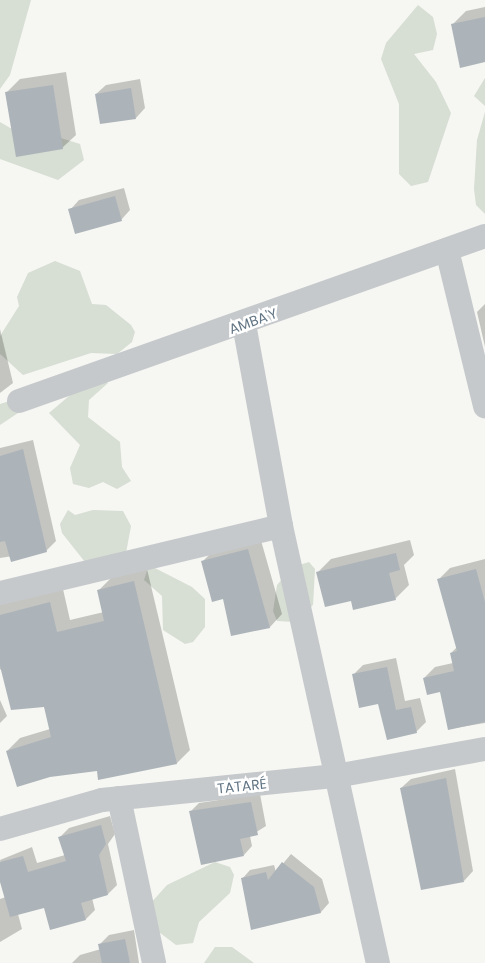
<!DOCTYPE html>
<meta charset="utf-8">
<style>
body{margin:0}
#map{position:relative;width:485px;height:963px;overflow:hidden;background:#f6f6f2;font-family:Poppins,sans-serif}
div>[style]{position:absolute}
.green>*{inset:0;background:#d7ded3}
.shadow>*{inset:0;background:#0003}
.building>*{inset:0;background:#acb4b9}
.street>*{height:24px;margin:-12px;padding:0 12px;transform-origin:12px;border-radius:12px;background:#c5c9cc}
span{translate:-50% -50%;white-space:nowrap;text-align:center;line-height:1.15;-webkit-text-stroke:5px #fff;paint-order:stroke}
.street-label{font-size:14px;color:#637685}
</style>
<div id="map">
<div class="green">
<div style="clip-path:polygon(0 0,31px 0,10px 75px,0 89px)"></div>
<div style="clip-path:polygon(418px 5px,433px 17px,437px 34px,433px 50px,414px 54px,436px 82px,451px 113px,428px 182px,411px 186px,399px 174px,399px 104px,381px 59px,386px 43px)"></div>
<div style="clip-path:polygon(485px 78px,485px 106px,474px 96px)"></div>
<div style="clip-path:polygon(485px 112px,485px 214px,476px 205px,474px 189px,477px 140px)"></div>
<div style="clip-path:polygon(0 122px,12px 129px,45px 133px,80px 144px,84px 160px,58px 180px,0 159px)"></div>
<div style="clip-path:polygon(55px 261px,80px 271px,92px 304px,106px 305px,131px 325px,135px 332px,132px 342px,117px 354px,91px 353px,23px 375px,0 354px,0 336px,19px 306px,17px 297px,28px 273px)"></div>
<div style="clip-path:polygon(95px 374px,108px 383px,89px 400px,88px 417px,120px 442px,122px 467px,131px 481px,117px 489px,103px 482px,89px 488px,73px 484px,70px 468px,80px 445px,49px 413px)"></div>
<div style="clip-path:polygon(13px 400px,24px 409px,0 425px,0 404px)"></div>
<div style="clip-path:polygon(68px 510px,75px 515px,93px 510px,123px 511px,131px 526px,126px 553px,85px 562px,62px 533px,60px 524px)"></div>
<div style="clip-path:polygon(309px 562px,315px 569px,313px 605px,294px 622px,277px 621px,273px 611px,277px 585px,293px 567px)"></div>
<div style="clip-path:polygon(149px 565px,192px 587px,205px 599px,205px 627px,193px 642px,185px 644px,163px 630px,162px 596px,144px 580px)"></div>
<div style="clip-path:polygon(215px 862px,230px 867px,234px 875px,230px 893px,199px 922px,193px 943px,176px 945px,155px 929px,150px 904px,167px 885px)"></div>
<div style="clip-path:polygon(215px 947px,232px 947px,254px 963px,204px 963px)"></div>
</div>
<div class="shadow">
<div style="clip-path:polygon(485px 7px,485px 61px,452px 25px,466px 11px)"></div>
<div style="clip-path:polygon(66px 72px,76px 135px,62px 148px,6px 93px,20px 79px)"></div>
<div style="clip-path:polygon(140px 79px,145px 108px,136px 118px,96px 94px,106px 85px)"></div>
<div style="clip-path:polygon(124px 188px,130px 210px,121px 220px,70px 210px,79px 200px)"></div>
<div style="clip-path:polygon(485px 304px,485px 347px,477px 312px)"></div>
<div style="clip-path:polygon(0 329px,13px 383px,0 393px)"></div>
<div style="clip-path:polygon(33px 440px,56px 541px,46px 551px,0 558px,0 448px)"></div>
<div style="clip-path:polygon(260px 537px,282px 614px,270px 627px,232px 634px,224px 598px,203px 561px,215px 549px)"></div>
<div style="clip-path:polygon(410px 540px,414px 555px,404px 565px,409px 585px,395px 599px,352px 599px,317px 573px,331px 559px)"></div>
<div style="clip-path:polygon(485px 559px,485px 723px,449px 729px,441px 691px,424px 678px,435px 667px,453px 663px,451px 653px,457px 647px,439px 579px,450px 568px)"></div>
<div style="clip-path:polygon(147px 569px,190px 750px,177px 763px,98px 770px,7px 751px,20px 738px,50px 729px,45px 706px,0 669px,0 603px,63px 589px,70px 620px,104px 612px,99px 590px,112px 577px)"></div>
<div style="clip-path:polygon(396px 658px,405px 701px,420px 698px,426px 722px,416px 732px,353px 675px,363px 665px)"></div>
<div style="clip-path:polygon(0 700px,7px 716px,0 723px)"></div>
<div style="clip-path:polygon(455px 769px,473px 871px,464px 881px,401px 788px,411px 779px)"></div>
<div style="clip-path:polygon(260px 794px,266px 826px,250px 836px,252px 846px,244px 855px,191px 811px,199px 803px)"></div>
<div style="clip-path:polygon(110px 816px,115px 834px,108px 844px,117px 885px,108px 894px,92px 898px,95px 910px,86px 919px,45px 906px,18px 914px,22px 929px,0 942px,0 899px,6px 897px,0 860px,32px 847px,37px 863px,65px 855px,60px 837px,69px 828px)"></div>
<div style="clip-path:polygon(291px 854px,322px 879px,329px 903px,321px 912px,252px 929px,242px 879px,250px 870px,274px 865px,276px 872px)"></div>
<div style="clip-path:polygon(134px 930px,139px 963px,72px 963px,80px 955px,101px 949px,100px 944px,109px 935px)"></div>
</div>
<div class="building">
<div style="clip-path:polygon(485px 17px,485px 62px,460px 68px,451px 24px)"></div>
<div style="clip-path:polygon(53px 85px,63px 149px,16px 157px,5px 92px)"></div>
<div style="clip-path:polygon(131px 88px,136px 119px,100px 124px,95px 94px)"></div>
<div style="clip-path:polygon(115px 196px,122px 221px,75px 234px,68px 209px)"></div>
<div style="clip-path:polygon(23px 449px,47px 552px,11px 562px,5px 541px,0 542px,0 456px)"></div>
<div style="clip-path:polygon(248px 549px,270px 628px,231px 636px,223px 599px,212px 602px,201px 561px)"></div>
<div style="clip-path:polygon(396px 553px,400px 570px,389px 573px,396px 600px,353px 610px,351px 601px,325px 607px,316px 572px)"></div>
<div style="clip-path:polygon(476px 569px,485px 602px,485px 722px,448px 730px,440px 692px,427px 695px,423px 678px,454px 671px,450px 653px,457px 651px,437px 579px)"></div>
<div style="clip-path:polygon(134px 581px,177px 764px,98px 780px,97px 771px,50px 777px,17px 787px,6px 751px,51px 737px,44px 707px,11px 710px,0 666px,0 615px,50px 602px,57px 632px,104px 621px,97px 590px)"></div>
<div style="clip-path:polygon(387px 667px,396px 710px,411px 707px,417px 733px,387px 740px,378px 704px,359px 708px,352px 674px)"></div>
<div style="clip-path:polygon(446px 778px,464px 882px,421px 890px,400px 788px)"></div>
<div style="clip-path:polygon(251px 802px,258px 835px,240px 839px,244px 856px,201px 865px,189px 811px)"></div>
<div style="clip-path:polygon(101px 825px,106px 844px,99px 855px,108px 895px,81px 903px,86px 920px,50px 930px,44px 908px,10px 917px,0 882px,0 862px,23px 856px,28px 872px,66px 861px,58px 837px)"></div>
<div style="clip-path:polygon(282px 862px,314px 887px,321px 913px,251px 930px,241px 878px,266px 872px,268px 880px)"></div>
<div style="clip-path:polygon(125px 939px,130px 963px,102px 963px,98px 944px)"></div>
</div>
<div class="street">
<div style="left:447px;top:250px;width:161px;rotate:76.3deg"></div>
<div style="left:244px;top:324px;width:205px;rotate:79.6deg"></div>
<div style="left:281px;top:526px;width:448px;rotate:77.5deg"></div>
<div style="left:19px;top:401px;width:494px;rotate:-19.5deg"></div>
<div style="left:0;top:593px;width:289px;rotate:-13.4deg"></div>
<div style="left:119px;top:798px;width:169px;rotate:78deg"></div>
<div style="left:0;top:829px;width:106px;rotate:-15.9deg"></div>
<div style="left:102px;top:800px;width:235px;rotate:-5.9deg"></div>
<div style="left:336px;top:776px;width:151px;rotate:-10.3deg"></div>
</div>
<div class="street-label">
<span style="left:253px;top:321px;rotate:-20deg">AMBA'Y</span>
<span style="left:242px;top:786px;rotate:-6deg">TATARÉ</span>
</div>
</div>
